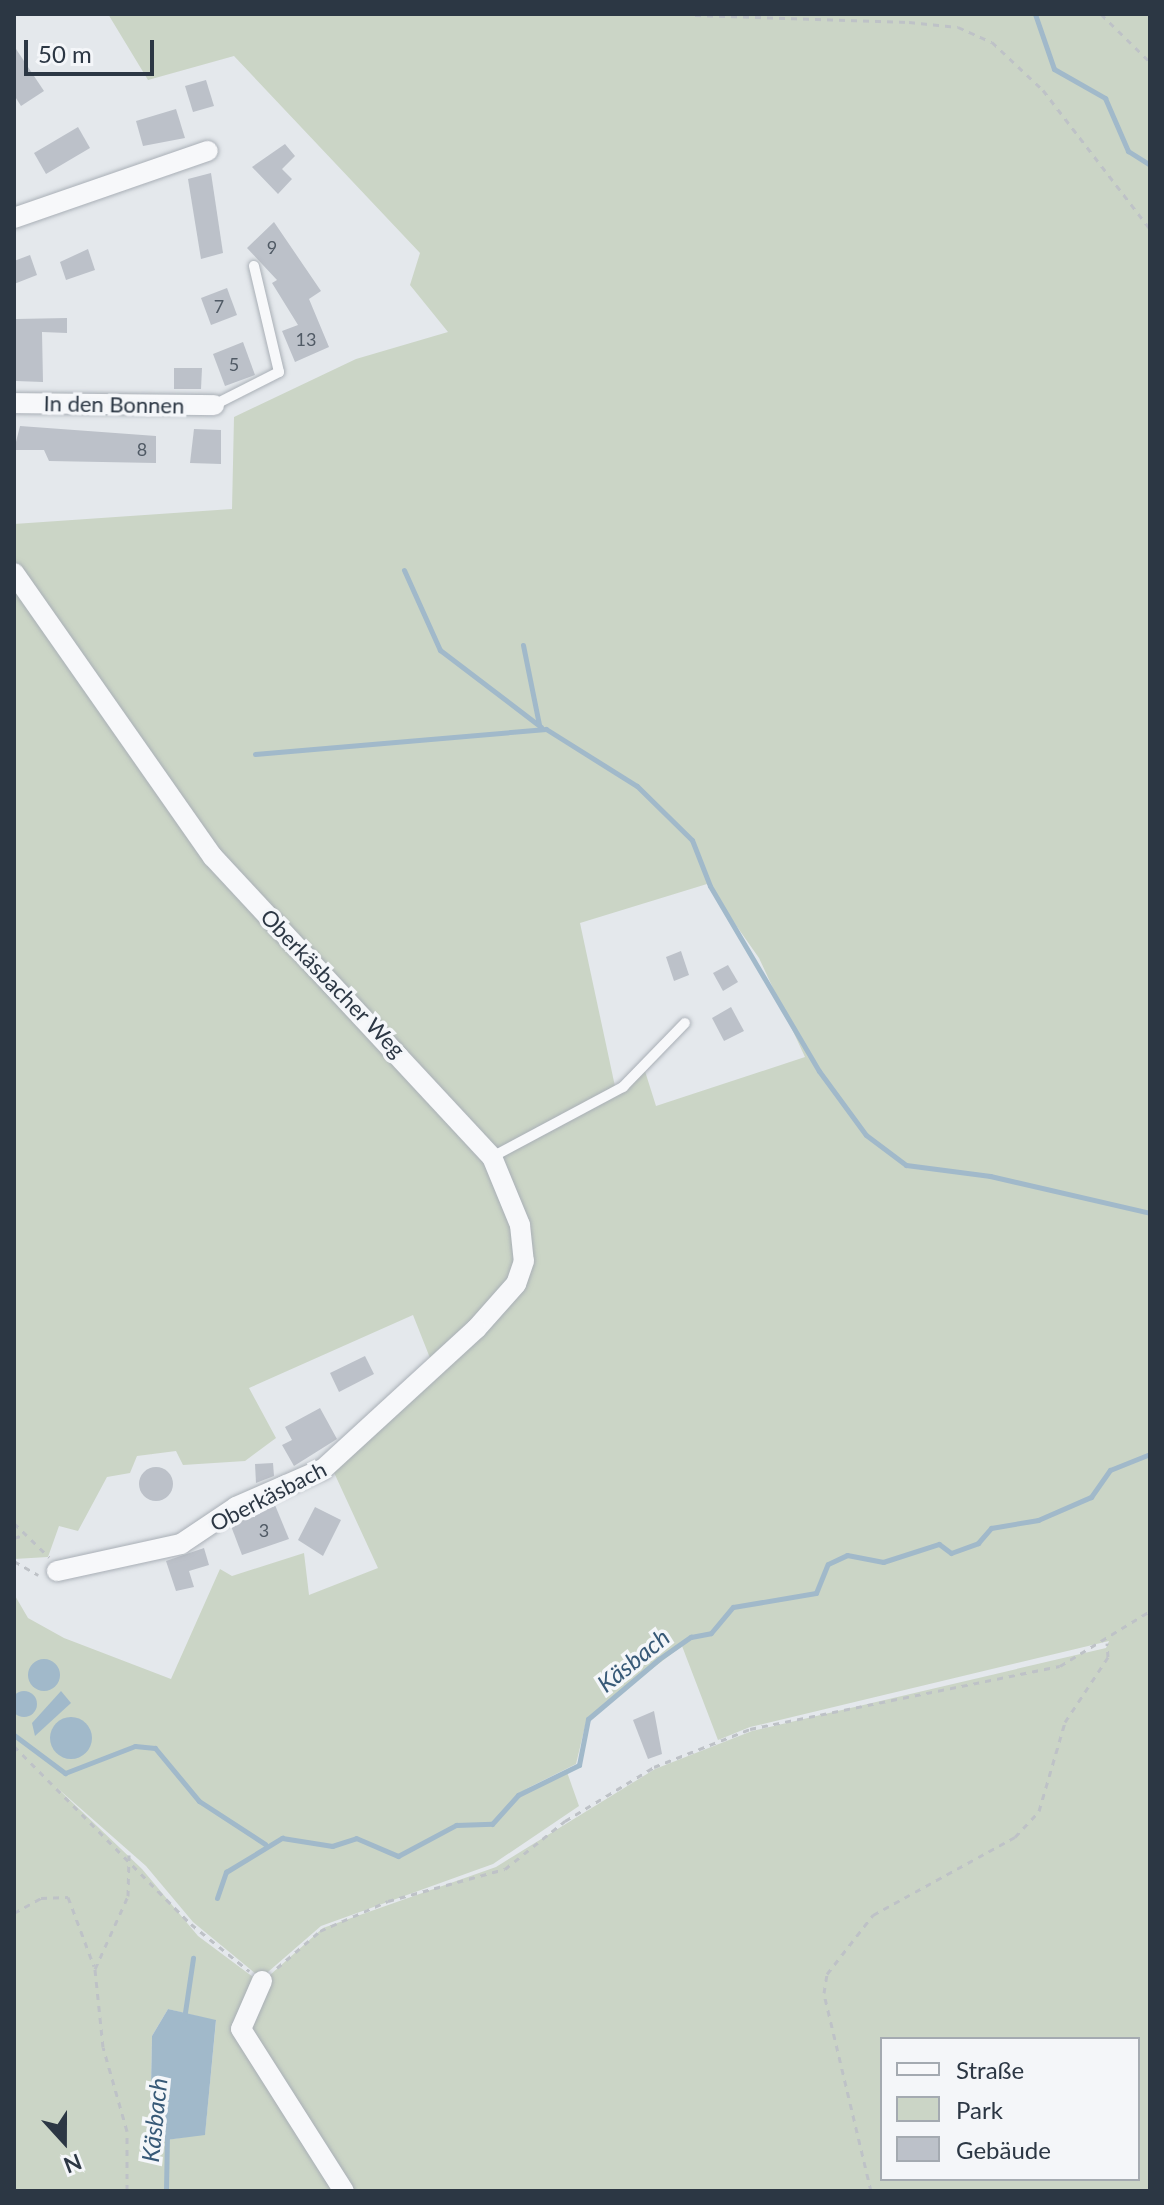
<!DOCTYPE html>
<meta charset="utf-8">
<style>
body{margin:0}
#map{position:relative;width:1164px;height:2205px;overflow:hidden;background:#e4e8ec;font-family:Lato,sans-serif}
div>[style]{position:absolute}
.green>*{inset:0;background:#cbd5c6}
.water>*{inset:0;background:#a1b9ca}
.round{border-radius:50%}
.stream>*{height:5px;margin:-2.5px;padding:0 2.5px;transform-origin:2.5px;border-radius:2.5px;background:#a1b9ca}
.building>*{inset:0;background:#bcc1c9}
.path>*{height:3px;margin-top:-1.5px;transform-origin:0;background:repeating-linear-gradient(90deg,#bec2c7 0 6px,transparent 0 12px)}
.roads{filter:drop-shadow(0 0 2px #a9afb6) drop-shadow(0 0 2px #a9afb6)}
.lane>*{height:10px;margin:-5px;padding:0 5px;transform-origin:5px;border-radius:5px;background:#f7f8fa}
.street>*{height:20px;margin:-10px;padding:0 10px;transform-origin:10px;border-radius:10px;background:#f7f8fa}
span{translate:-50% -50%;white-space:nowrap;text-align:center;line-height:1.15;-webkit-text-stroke:7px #f4f6f9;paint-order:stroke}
.number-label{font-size:18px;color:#505a65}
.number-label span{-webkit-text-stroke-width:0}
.street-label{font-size:22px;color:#2c3744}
.water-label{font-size:24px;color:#375977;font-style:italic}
.frame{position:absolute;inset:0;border:16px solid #2c3744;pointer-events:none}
.legend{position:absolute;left:880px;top:2037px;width:260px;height:144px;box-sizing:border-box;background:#f4f6f9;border:2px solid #a4aab1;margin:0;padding:10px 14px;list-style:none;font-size:24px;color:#2c3744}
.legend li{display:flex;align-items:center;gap:16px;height:40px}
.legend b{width:40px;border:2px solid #a4aab1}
.north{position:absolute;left:24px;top:2101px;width:80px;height:80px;-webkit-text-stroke:6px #f4f6f9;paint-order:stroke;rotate:159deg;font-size:22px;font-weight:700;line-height:32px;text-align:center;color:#2c3744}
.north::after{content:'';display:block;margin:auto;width:28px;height:36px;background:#2c3744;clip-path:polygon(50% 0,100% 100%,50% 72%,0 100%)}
.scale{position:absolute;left:24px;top:40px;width:130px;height:36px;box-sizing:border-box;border:4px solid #2c3744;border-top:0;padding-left:10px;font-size:24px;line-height:28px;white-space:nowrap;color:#2c3744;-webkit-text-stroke:6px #f4f6f9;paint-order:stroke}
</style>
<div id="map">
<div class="green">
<div style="clip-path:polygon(evenodd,108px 14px,1150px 14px,1150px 2191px,14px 2191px,14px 1594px,28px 1618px,64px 1638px,171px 1679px,220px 1569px,232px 1576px,304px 1553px,309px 1595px,378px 1568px,331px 1466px,521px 1286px,529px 1261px,495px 1159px,623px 1090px,644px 1068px,656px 1106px,805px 1057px,759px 958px,707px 884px,580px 923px,616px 1091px,490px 1157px,446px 1098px,238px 885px,441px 1101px,486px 1160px,515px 1232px,514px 1281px,434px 1368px,413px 1315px,249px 1388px,276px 1438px,245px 1461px,183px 1465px,176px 1451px,137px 1456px,130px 1473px,107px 1477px,78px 1531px,59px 1526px,48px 1557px,14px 1559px,14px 577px,213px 857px,14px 570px,14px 524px,232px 509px,234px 417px,356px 359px,448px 332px,410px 285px,420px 253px,234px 56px,148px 80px,108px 14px,1109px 1641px,1106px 1648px,752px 1731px,655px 1769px,496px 1867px,323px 1928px,261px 1983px,198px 1936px,142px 1869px,55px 1786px,146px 1866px,193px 1922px,261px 1978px,321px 1926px,493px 1864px,579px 1806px,567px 1772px,524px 1790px,576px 1764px,587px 1718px,682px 1646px,718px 1740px,750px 1727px,1109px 1641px,108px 14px,168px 2009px,216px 2021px,205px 2134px,166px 2140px,150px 2135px,152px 2036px,168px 2009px,108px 14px,882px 2039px,1138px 2039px,1138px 2179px,882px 2179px,882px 2039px)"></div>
</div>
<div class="water">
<div class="round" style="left:28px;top:1659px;width:32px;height:32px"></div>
<div class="round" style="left:11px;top:1691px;width:26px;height:26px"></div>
<div style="clip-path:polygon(61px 1691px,71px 1703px,35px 1736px,32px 1723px)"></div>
<div class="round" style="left:50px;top:1717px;width:42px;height:42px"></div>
<div style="clip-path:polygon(168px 2009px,216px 2020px,205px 2135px,166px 2140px,150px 2136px,152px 2036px)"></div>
</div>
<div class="stream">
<div style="left:1035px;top:14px;width:58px;rotate:70.9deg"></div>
<div style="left:1054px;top:69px;width:59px;rotate:29.6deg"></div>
<div style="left:1105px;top:98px;width:58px;rotate:66.5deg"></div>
<div style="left:1128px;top:151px;width:26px;rotate:32deg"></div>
<div style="left:404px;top:570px;width:88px;rotate:65.8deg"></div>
<div style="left:440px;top:650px;width:127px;rotate:37.3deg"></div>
<div style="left:523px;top:645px;width:81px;rotate:78.6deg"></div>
<div style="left:255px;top:754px;width:292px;rotate:-4.9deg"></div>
<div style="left:546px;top:729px;width:107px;rotate:32.1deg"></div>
<div style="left:637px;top:786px;width:77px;rotate:44.5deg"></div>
<div style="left:692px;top:840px;width:49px;rotate:68.6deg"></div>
<div style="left:710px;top:886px;width:215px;rotate:59.5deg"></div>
<div style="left:819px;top:1071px;width:79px;rotate:53.7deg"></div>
<div style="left:866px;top:1135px;width:50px;rotate:36.9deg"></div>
<div style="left:906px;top:1165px;width:85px;rotate:7.5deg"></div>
<div style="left:990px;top:1176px;width:164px;rotate:13deg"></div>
<div style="left:14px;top:1735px;width:64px;rotate:36.7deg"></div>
<div style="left:65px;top:1773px;width:75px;rotate:-21.1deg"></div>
<div style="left:135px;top:1746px;width:20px;rotate:6deg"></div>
<div style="left:155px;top:1748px;width:69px;rotate:50.3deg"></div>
<div style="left:199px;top:1801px;width:79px;rotate:33.1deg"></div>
<div style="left:217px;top:1898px;width:28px;rotate:-71deg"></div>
<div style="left:226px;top:1872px;width:66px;rotate:-31.3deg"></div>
<div style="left:282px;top:1838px;width:51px;rotate:9.1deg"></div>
<div style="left:332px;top:1846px;width:25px;rotate:-18deg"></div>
<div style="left:356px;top:1838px;width:46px;rotate:23.2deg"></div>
<div style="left:398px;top:1856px;width:66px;rotate:-28.1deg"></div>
<div style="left:456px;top:1825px;width:36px;rotate:-2deg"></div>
<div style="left:492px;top:1824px;width:39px;rotate:-48deg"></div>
<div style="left:518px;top:1795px;width:68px;rotate:-26.2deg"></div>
<div style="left:579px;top:1765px;width:47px;rotate:-78.9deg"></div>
<div style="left:588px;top:1719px;width:93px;rotate:-40.2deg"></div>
<div style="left:659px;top:1659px;width:39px;rotate:-35deg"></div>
<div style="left:691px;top:1637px;width:20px;rotate:-11deg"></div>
<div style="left:711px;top:1633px;width:34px;rotate:-50deg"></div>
<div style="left:733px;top:1607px;width:84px;rotate:-9.6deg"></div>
<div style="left:816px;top:1593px;width:31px;rotate:-68deg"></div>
<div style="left:828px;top:1564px;width:21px;rotate:-25deg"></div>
<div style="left:847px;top:1555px;width:37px;rotate:11deg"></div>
<div style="left:883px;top:1562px;width:59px;rotate:-17.8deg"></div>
<div style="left:939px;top:1544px;width:15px;rotate:37deg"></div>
<div style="left:951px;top:1553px;width:29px;rotate:-20deg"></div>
<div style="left:978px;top:1543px;width:20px;rotate:-49deg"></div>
<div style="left:991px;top:1528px;width:48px;rotate:-9.7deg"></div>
<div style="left:1038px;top:1520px;width:58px;rotate:-23.5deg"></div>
<div style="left:1091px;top:1497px;width:33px;rotate:-55deg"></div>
<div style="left:1110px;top:1470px;width:43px;rotate:-21.8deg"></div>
<div style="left:184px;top:2019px;width:62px;rotate:-81.6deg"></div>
<div style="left:166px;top:2191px;width:55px;rotate:-89deg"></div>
</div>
<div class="building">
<div style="clip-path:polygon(14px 46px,44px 91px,21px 106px,14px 95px)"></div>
<div style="clip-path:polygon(206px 80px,214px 106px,193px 112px,185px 86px)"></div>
<div style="clip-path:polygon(176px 109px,185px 138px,143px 146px,136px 121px)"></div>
<div style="clip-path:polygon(78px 127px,90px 148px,46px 174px,34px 153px)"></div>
<div style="clip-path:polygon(285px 144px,295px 156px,282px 169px,292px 179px,278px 194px,252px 167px)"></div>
<div style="clip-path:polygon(211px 173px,223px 253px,201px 259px,188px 179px)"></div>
<div style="clip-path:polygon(274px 222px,321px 291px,309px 299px,329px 347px,295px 362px,282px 331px,298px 325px,272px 283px,277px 280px,247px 248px)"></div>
<div style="clip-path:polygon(88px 249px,95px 270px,66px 280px,60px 262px)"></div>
<div style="clip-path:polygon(30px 255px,37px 275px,14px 284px,14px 261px)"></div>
<div style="clip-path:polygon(227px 288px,237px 315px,211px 325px,201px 298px)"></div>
<div style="clip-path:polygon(67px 318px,67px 333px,42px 332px,43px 382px,16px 381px,16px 319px)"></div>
<div style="clip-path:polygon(243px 342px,255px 375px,225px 386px,213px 354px)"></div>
<div style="clip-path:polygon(174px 368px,202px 368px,201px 389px,174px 389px)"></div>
<div style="clip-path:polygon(20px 426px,156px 436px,156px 463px,49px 461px,44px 450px,14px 450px)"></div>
<div style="clip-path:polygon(194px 429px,221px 430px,221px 464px,190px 463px)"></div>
<div style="clip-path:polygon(681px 951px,689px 975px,674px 981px,666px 957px)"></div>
<div style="clip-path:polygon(728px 965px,738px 982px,723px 991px,713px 973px)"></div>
<div style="clip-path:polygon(731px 1007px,744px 1031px,724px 1041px,712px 1018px)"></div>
<div style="clip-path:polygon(365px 1356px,374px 1374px,339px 1392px,330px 1373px)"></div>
<div style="clip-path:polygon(320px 1408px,337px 1439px,294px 1466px,282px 1445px,292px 1440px,285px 1427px)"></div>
<div style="clip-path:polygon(273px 1463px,274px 1476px,256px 1483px,255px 1464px)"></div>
<div class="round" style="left:139px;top:1467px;width:34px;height:34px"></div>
<div style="clip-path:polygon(275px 1505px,289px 1539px,242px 1555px,231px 1526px)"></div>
<div style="clip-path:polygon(315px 1507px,341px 1520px,323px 1556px,298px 1540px)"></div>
<div style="clip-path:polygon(204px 1548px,209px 1565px,189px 1571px,194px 1587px,176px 1591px,166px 1561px)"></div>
<div style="clip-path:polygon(654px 1711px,662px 1754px,648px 1759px,633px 1720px)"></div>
</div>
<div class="path">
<div style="left:1101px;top:14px;width:69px;rotate:44.4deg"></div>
<div style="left:695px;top:15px;width:214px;rotate:1.9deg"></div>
<div style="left:909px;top:22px;width:49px;rotate:5.8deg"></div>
<div style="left:958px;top:27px;width:37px;rotate:24deg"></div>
<div style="left:992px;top:42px;width:70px;rotate:43.3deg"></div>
<div style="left:1043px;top:90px;width:175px;rotate:52.4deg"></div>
<div style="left:14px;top:1523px;width:49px;rotate:44.2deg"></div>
<div style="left:14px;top:1538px;width:13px;rotate:-18deg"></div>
<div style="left:14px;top:1561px;width:28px;rotate:30deg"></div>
<div style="left:14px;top:1746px;width:251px;rotate:45.2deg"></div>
<div style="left:191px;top:1924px;width:75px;rotate:39deg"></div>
<div style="left:14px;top:1913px;width:31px;rotate:-29deg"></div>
<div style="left:41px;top:1898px;width:27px;rotate:-2deg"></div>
<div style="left:68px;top:1897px;width:74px;rotate:69.4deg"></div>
<div style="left:277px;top:1968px;width:57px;rotate:-40.7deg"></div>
<div style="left:320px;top:1931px;width:74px;rotate:-23.8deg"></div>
<div style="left:388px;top:1901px;width:121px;rotate:-15.3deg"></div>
<div style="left:505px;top:1869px;width:77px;rotate:-38.7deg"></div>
<div style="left:565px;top:1821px;width:104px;rotate:-31.2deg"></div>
<div style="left:654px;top:1767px;width:103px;rotate:-21.6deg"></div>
<div style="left:750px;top:1729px;width:316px;rotate:-11.5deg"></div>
<div style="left:1060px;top:1666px;width:105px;rotate:-31.4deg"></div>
<div style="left:127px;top:2191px;width:60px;rotate:-90deg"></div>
<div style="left:127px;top:2131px;width:87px;rotate:-105.9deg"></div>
<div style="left:103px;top:2047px;width:78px;rotate:-95.9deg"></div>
<div style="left:95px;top:1969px;width:80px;rotate:-65.7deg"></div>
<div style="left:128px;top:1896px;width:41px;rotate:-88.6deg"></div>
<div style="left:871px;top:2191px;width:204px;rotate:-103.4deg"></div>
<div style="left:824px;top:1993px;width:19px;rotate:-81deg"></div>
<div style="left:827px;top:1974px;width:75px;rotate:-52.1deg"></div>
<div style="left:873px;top:1915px;width:162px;rotate:-28.8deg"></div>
<div style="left:1015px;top:1837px;width:35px;rotate:-47deg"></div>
<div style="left:1039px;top:1811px;width:93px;rotate:-73.7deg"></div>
<div style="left:1065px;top:1722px;width:78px;rotate:-56.5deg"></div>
<div style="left:1108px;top:1657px;width:14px;rotate:-94deg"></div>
</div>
<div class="roads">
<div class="lane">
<div style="left:214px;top:405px;width:73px;rotate:-26.9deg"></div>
<div style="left:279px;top:372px;width:109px;rotate:-103.3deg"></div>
<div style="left:492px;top:1157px;width:149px;rotate:-28.1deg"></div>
<div style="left:623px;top:1087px;width:89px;rotate:-45.9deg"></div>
</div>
<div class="street">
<div style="left:14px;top:218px;width:205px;rotate:-19.1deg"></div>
<div style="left:14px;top:403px;width:200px;rotate:0.6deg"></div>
<div style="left:14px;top:573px;width:347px;rotate:55deg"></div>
<div style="left:213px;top:857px;width:410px;rotate:47.1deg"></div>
<div style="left:492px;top:1157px;width:74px;rotate:67.6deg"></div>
<div style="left:520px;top:1225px;width:36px;rotate:84deg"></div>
<div style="left:524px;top:1261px;width:24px;rotate:109deg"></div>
<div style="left:516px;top:1284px;width:60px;rotate:131.6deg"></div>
<div style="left:476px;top:1329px;width:207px;rotate:137.5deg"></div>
<div style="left:323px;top:1469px;width:95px;rotate:156.4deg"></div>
<div style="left:236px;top:1507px;width:66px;rotate:146.1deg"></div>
<div style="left:181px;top:1544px;width:127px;rotate:167.7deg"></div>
<div style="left:262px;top:1981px;width:52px;rotate:113.6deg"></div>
<div style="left:241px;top:2029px;width:192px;rotate:57.6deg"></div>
</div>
</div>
<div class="number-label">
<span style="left:272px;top:247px">9</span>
<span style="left:219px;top:306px">7</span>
<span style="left:306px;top:339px">13</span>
<span style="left:234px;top:364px">5</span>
<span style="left:142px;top:449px">8</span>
<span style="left:264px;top:1530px">3</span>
</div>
<div class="street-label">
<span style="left:114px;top:404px;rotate:1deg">In den Bonnen</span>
<span style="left:333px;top:983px;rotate:46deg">Oberkäsbacher Weg</span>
<span style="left:268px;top:1496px;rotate:-27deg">Oberkäsbach</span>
</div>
<div class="water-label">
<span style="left:633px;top:1660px;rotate:-39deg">Käsbach</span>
<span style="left:154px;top:2120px;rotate:-84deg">Käsbach</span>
</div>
<div class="frame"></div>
<ul class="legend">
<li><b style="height:10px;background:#f7f8fa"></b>Straße</li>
<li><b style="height:22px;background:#cbd5c6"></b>Park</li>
<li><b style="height:22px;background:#bcc1c9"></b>Gebäude</li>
</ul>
<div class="north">N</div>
<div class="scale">50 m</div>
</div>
